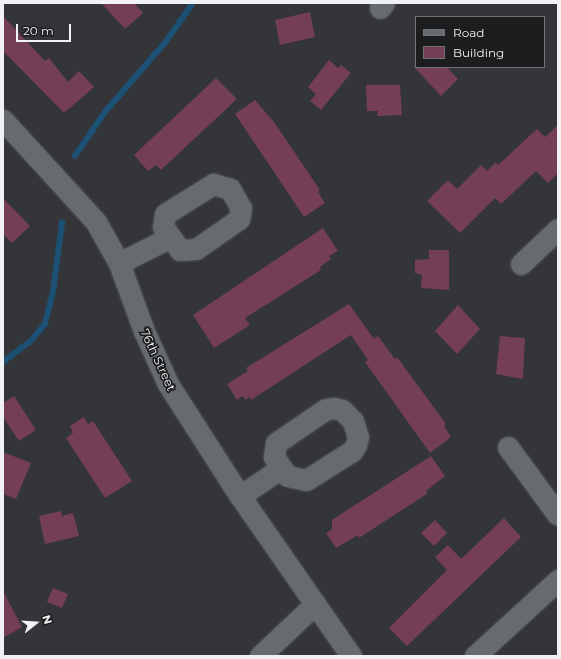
<!DOCTYPE html>
<style>
body{margin:0}
#map{position:relative;width:561px;height:659px;overflow:hidden;background:#333539;font-family:Montserrat,sans-serif}
div>[style]{position:absolute}
.stream>*{height:5.5px;margin:-2.75px;padding:0 2.75px;transform-origin:2.75px;border-radius:2.75px;background:#1c5175}
.building>*{inset:0;background:#743e55}
.roads{filter:drop-shadow(0 0 1px #525457) drop-shadow(0 0 1px #525457)}
.minor>*{height:21px;margin:-10.5px;padding:0 10.5px;transform-origin:10.5px;border-radius:10.5px;background:#676a6e}
span{translate:-50% -50%;white-space:nowrap;text-align:center;line-height:1.15;-webkit-text-stroke:3.5px #1c1d1e;paint-order:stroke}
.street-label{font-size:12px;color:#f0f2f4}
.frame{position:absolute;inset:0;border:4px solid #f0f2f4;pointer-events:none}
.legend{position:absolute;left:415px;top:16px;width:130px;height:52px;box-sizing:border-box;background:#1c1d1e;border:1px solid #717274;margin:0;padding:5px 7px;list-style:none;font-size:12px;color:#f0f2f4}
.legend li{display:flex;align-items:center;gap:8px;height:20px}
.legend b{width:20px;border:1px solid #717274}
.north{position:absolute;left:16px;top:603px;width:40px;height:40px;-webkit-text-stroke:3px #1c1d1e;paint-order:stroke;rotate:73deg;font-size:11px;font-weight:700;line-height:16px;text-align:center;color:#f0f2f4}
.north::after{content:'';display:block;margin:auto;width:14px;height:18px;background:#f0f2f4;clip-path:polygon(50% 0,100% 100%,50% 72%,0 100%)}
.scale{position:absolute;left:16px;top:24px;width:55px;height:18px;box-sizing:border-box;border:2px solid #f0f2f4;border-top:0;padding-left:5px;font-size:12px;line-height:14px;white-space:nowrap;color:#f0f2f4;-webkit-text-stroke:3px #1c1d1e;paint-order:stroke}
</style>
<div id="map">
<div class="stream">
<div style="left:75px;top:156px;width:53px;rotate:-55.7deg"></div>
<div style="left:105px;top:112px;width:90px;rotate:-49.1deg"></div>
<div style="left:164px;top:44px;width:50px;rotate:-54.7deg"></div>
<div style="left:3px;top:362px;width:34px;rotate:-37deg"></div>
<div style="left:30px;top:342px;width:23px;rotate:-50deg"></div>
<div style="left:45px;top:324px;width:33px;rotate:-76deg"></div>
<div style="left:53px;top:292px;width:70px;rotate:-82.6deg"></div>
</div>
<div class="building">
<div style="clip-path:polygon(101px 3px,134px 3px,143px 13px,125px 29px)"></div>
<div style="clip-path:polygon(310px 12px,315px 37px,280px 45px,275px 20px)"></div>
<div style="clip-path:polygon(3px 16px,45px 61px,49px 58px,68px 82px,79px 71px,94px 87px,64px 113px,3px 51px)"></div>
<div style="clip-path:polygon(329px 60px,338px 68px,341px 65px,351px 73px,321px 110px,310px 101px,316px 94px,308px 87px)"></div>
<div style="clip-path:polygon(414px 67px,447px 67px,458px 79px,441px 96px)"></div>
<div style="clip-path:polygon(216px 78px,237px 99px,161px 170px,156px 165px,148px 171px,134px 155px)"></div>
<div style="clip-path:polygon(366px 85px,400px 85px,402px 115px,377px 116px,378px 111px,367px 111px)"></div>
<div style="clip-path:polygon(255px 100px,274px 122px,320px 190px,318px 192px,325px 203px,304px 217px,235px 114px)"></div>
<div style="clip-path:polygon(558px 125px,558px 173px,548px 183px,536px 171px,501px 204px,495px 198px,460px 233px,427px 201px,448px 180px,457px 189px,481px 165px,487px 171px,496px 162px,498px 165px,537px 129px,545px 137px)"></div>
<div style="clip-path:polygon(3px 198px,30px 226px,12px 243px,3px 234px)"></div>
<div style="clip-path:polygon(323px 228px,338px 251px,329px 256px,331px 259px,320px 267px,321px 270px,245px 318px,250px 325px,214px 348px,193px 315px)"></div>
<div style="clip-path:polygon(429px 250px,449px 250px,449px 290px,421px 288px,422px 275px,415px 273px,415px 260px,429px 259px)"></div>
<div style="clip-path:polygon(349px 304px,374px 339px,378px 336px,395px 359px,397px 357px,446px 424px,444px 426px,451px 437px,430px 453px,365px 362px,368px 360px,351px 335px,251px 400px,250px 397px,245px 400px,243px 396px,237px 400px,227px 384px,248px 371px,246px 368px)"></div>
<div style="clip-path:polygon(458px 305px,480px 329px,457px 354px,435px 331px)"></div>
<div style="clip-path:polygon(500px 336px,525px 338px,523px 379px,496px 374px)"></div>
<div style="clip-path:polygon(14px 396px,36px 430px,19px 441px,3px 417px,3px 403px)"></div>
<div style="clip-path:polygon(84px 417px,88px 424px,93px 421px,132px 481px,105px 498px,66px 438px,73px 433px,70px 426px)"></div>
<div style="clip-path:polygon(3px 452px,31px 463px,16px 499px,3px 494px)"></div>
<div style="clip-path:polygon(431px 456px,445px 476px,426px 491px,428px 493px,359px 538px,358px 535px,336px 548px,326px 533px,332px 529px,332px 520px)"></div>
<div style="clip-path:polygon(61px 511px,62px 516px,73px 513px,79px 536px,45px 544px,39px 516px)"></div>
<div style="clip-path:polygon(504px 518px,521px 537px,407px 646px,389px 628px,447px 570px,435px 557px,448px 545px,461px 559px)"></div>
<div style="clip-path:polygon(435px 520px,447px 533px,434px 546px,421px 533px)"></div>
<div style="clip-path:polygon(53px 588px,68px 594px,62px 608px,47px 602px)"></div>
<div style="clip-path:polygon(3px 591px,22px 627px,3px 638px)"></div>
</div>
<div class="roads">
<div class="minor">
<div style="left:380px;top:8px;width:6px;rotate:-51deg"></div>
<div style="left:3px;top:120px;width:138px;rotate:47.6deg"></div>
<div style="left:96px;top:222px;width:47px;rotate:60.7deg"></div>
<div style="left:119px;top:263px;width:72px;rotate:69.8deg"></div>
<div style="left:144px;top:331px;width:58px;rotate:65.6deg"></div>
<div style="left:168px;top:384px;width:133px;rotate:57.3deg"></div>
<div style="left:240px;top:496px;width:195px;rotate:55.2deg"></div>
<div style="left:213px;top:184px;width:18px;rotate:16deg"></div>
<div style="left:230px;top:189px;width:22px;rotate:60deg"></div>
<div style="left:241px;top:208px;width:11px;rotate:100deg"></div>
<div style="left:239px;top:219px;width:52px;rotate:145.1deg"></div>
<div style="left:196px;top:249px;width:16px;rotate:176deg"></div>
<div style="left:180px;top:250px;width:29px;rotate:-126deg"></div>
<div style="left:163px;top:227px;width:13px;rotate:-81deg"></div>
<div style="left:165px;top:214px;width:57px;rotate:-32deg"></div>
<div style="left:119px;top:263px;width:56px;rotate:-26.6deg"></div>
<div style="left:521px;top:264px;width:51px;rotate:-43.4deg"></div>
<div style="left:334px;top:408px;width:8px;rotate:14deg"></div>
<div style="left:342px;top:410px;width:16px;rotate:45deg"></div>
<div style="left:353px;top:421px;width:17px;rotate:73deg"></div>
<div style="left:358px;top:437px;width:8px;rotate:104deg"></div>
<div style="left:356px;top:445px;width:7px;rotate:124deg"></div>
<div style="left:352px;top:451px;width:54px;rotate:147.8deg"></div>
<div style="left:306px;top:480px;width:19px;rotate:-168deg"></div>
<div style="left:287px;top:476px;width:23px;rotate:-124deg"></div>
<div style="left:274px;top:457px;width:14px;rotate:-82deg"></div>
<div style="left:276px;top:443px;width:60px;rotate:-34.2deg"></div>
<div style="left:326px;top:409px;width:8px;rotate:-7deg"></div>
<div style="left:508px;top:447px;width:84px;rotate:53.7deg"></div>
<div style="left:240px;top:496px;width:50px;rotate:-34.3deg"></div>
<div style="left:260px;top:656px;width:76px;rotate:-43.4deg"></div>
<div style="left:475px;top:656px;width:113px;rotate:-42.5deg"></div>
</div>
</div>
<div class="street-label">
<span style="left:158px;top:360px;rotate:65deg">76th Street</span>
</div>
<div class="frame"></div>
<ul class="legend">
<li><b style="height:5px;background:#676a6e"></b>Road</li>
<li><b style="height:11px;background:#743e55"></b>Building</li>
</ul>
<div class="north">N</div>
<div class="scale">20 m</div>
</div>
